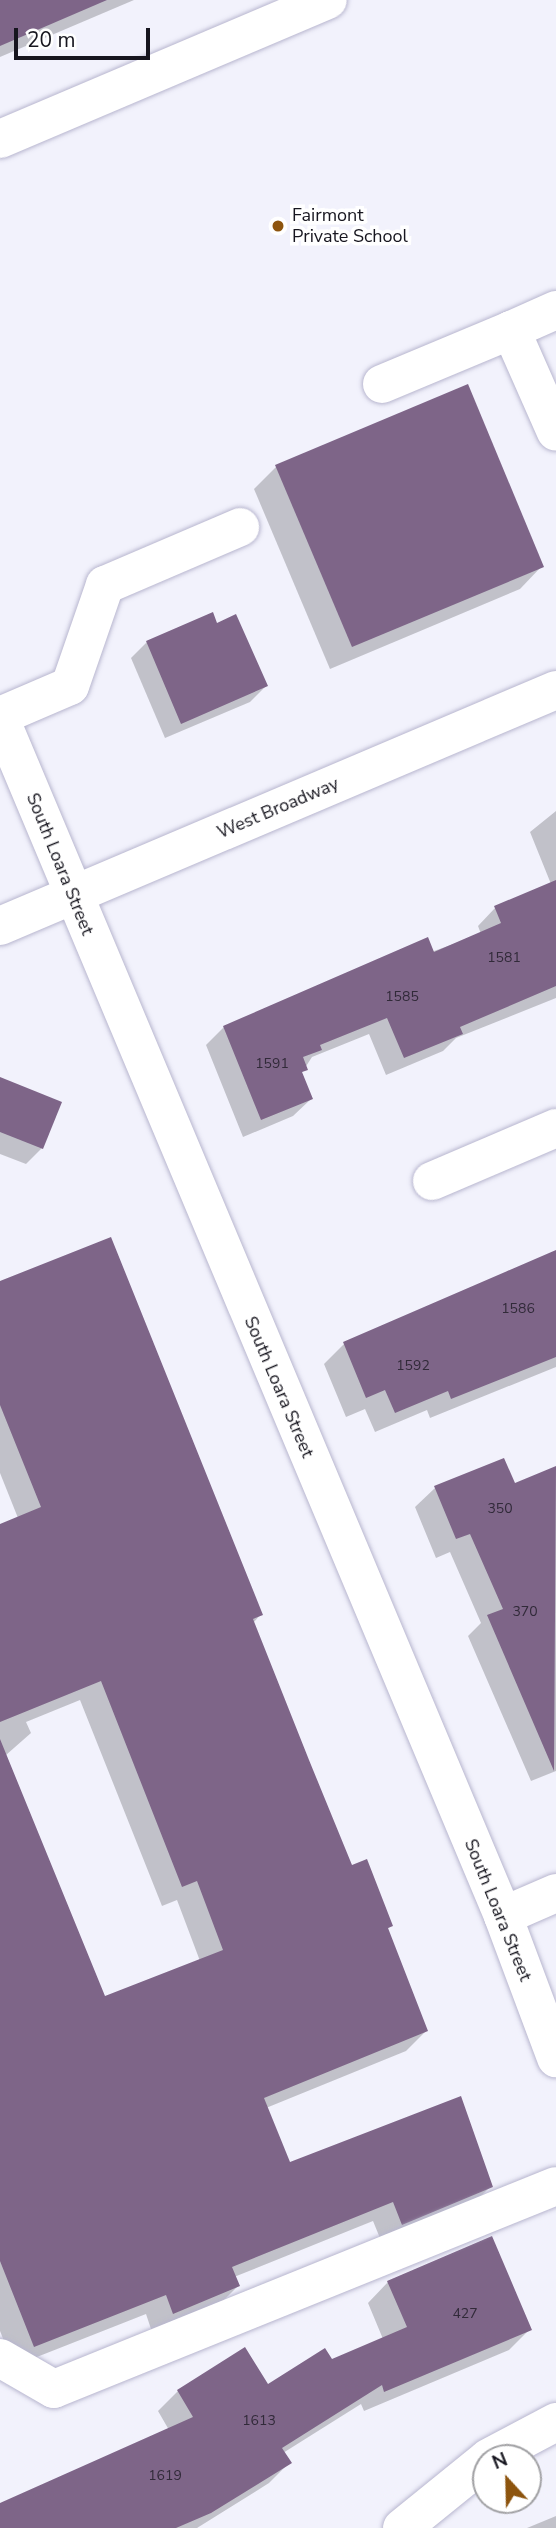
<!DOCTYPE html>
<style>
body{margin:0}
#map{position:relative;width:556px;height:2528px;overflow:hidden;background:#f2f2fc;font-family:"Nunito Sans",sans-serif}
div>[style]{position:absolute}
.shadow>*{inset:0;background:#0003}
.building>*{inset:0;background:#7e6588}
.roads{filter:drop-shadow(0 0 2px #b8b6cf) drop-shadow(0 0 2px #b8b6cf)}
.minor>*{height:38px;margin:-19px;padding:0 19px;transform-origin:19px;border-radius:19px;background:#fff}
.major>*{height:38px;margin:-19px;padding:0 19px;transform-origin:19px;border-radius:19px;background:#fff}
.dots>*{width:19px;height:19px;translate:-50% -50%;box-sizing:border-box;border:4px solid #fff;border-radius:50%}
span{translate:-50% -50%;white-space:nowrap;text-align:center;line-height:1.15;-webkit-text-stroke:7px #fff;paint-order:stroke}
.number-label{font-size:14px;color:#312a39}
.number-label span{-webkit-text-stroke-width:0}
.poi-label{font-size:18px;color:#17161f}
.left{translate:0 -50%;text-align:left}
.street-label{font-size:18px;color:#17161f}
.north{position:absolute;left:472px;top:2444px;width:70px;height:70px;box-sizing:border-box;background:#fff;border:2px solid #a2a2a5;border-radius:50%;rotate:338deg;font-size:19px;font-weight:700;line-height:28px;text-align:center;color:#17161f}
.north::after{content:'';display:block;margin:auto;width:24px;height:32px;background:#8d540e;clip-path:polygon(50% 0,100% 100%,50% 72%,0 100%)}
.scale{position:absolute;left:14px;top:28px;width:136px;height:32px;box-sizing:border-box;border:4px solid #17161f;border-top:0;padding-left:9px;font-size:21px;line-height:24px;white-space:nowrap;color:#17161f;-webkit-text-stroke:5px #fff;paint-order:stroke}
</style>
<div id="map">
<div class="shadow">
<div style="clip-path:polygon(0 0,134px 0,0 57px)"></div>
<div style="clip-path:polygon(276px 467px,542px 566px,520px 589px,330px 669px,254px 489px)"></div>
<div style="clip-path:polygon(216px 625px,266px 686px,250px 702px,165px 738px,131px 658px,147px 642px)"></div>
<div style="clip-path:polygon(556px 811px,556px 998px,456px 1038px,443px 1051px,386px 1075px,369px 1034px,312px 1057px,301px 1074px,311px 1099px,293px 1116px,243px 1137px,206px 1045px,224px 1027px,481px 934px,478px 926px,495px 908px,551px 884px,530px 832px)"></div>
<div style="clip-path:polygon(0 1079px,42px 1148px,26px 1164px,0 1154px)"></div>
<div style="clip-path:polygon(556px 1252px,556px 1367px,430px 1418px,427px 1410px,375px 1432px,365px 1409px,346px 1417px,324px 1364px,344px 1344px)"></div>
<div style="clip-path:polygon(evenodd,0 1283px,261px 1614px,253px 1623px,351px 1867px,391px 1926px,386px 1930px,426px 2031px,406px 2051px,266px 2108px,290px 2164px,491px 2186px,471px 2206px,382px 2243px,373px 2221px,234px 2277px,238px 2286px,218px 2306px,152px 2332px,146px 2314px,14px 2366px,0 2331px,0 1526px,18px 1518px,0 1473px,0 1283px,80px 1700px,162px 1906px,177px 1900px,200px 1961px,104px 1998px,6px 1755px,31px 1733px,26px 1722px,80px 1700px)"></div>
<div style="clip-path:polygon(556px 1468px,556px 1771px,531px 1781px,468px 1636px,481px 1623px,450px 1552px,436px 1558px,415px 1507px,435px 1488px,514px 1485px)"></div>
<div style="clip-path:polygon(388px 2282px,530px 2329px,509px 2350px,364px 2411px,361px 2404px,283px 2453px,289px 2463px,269px 2483px,197px 2528px,77px 2528px,169px 2430px,158px 2411px,178px 2391px,268px 2386px,383px 2339px,368px 2303px)"></div>
<div style="clip-path:polygon(556px 2516px,556px 2528px,527px 2528px)"></div>
</div>
<div class="building">
<div style="clip-path:polygon(0 0,107px 0,0 46px)"></div>
<div style="clip-path:polygon(468px 384px,544px 567px,352px 647px,275px 465px)"></div>
<div style="clip-path:polygon(213px 612px,217px 623px,236px 614px,268px 686px,181px 724px,146px 641px)"></div>
<div style="clip-path:polygon(556px 880px,556px 986px,460px 1027px,463px 1034px,404px 1058px,387px 1018px,320px 1045px,322px 1050px,303px 1057px,308px 1070px,302px 1072px,313px 1099px,261px 1120px,223px 1026px,428px 937px,434px 952px,501px 923px,494px 906px)"></div>
<div style="clip-path:polygon(0 1077px,62px 1102px,43px 1149px,0 1132px)"></div>
<div style="clip-path:polygon(111px 1237px,263px 1615px,253px 1619px,309px 1760px,352px 1865px,367px 1859px,393px 1926px,388px 1928px,428px 2031px,264px 2098px,290px 2162px,461px 2096px,493px 2187px,402px 2225px,393px 2202px,232px 2267px,240px 2286px,173px 2314px,166px 2295px,34px 2347px,0 2261px,0 1739px,105px 1996px,223px 1950px,197px 1881px,182px 1887px,101px 1681px,0 1722px,0 1524px,41px 1507px,0 1405px,0 1281px)"></div>
<div style="clip-path:polygon(556px 1250px,556px 1357px,451px 1399px,448px 1391px,395px 1413px,385px 1390px,366px 1398px,343px 1342px)"></div>
<div style="clip-path:polygon(504px 1458px,515px 1483px,556px 1466px,554px 1771px,487px 1615px,503px 1609px,470px 1534px,456px 1539px,434px 1486px)"></div>
<div style="clip-path:polygon(492px 2236px,532px 2330px,384px 2392px,382px 2385px,282px 2448px,292px 2463px,211px 2513px,176px 2528px,0 2528px,0 2503px,193px 2417px,177px 2390px,245px 2347px,268px 2384px,325px 2348px,332px 2359px,407px 2327px,387px 2281px)"></div>
</div>
<div class="roads">
<div class="minor">
<div style="left:0;top:139px;width:356px;rotate:-23deg"></div>
<div style="left:511px;top:330px;width:49px;rotate:-24deg"></div>
<div style="left:382px;top:384px;width:140px;rotate:-22.7deg"></div>
<div style="left:511px;top:330px;width:111px;rotate:66.2deg"></div>
<div style="left:0;top:716px;width:76px;rotate:-23.2deg"></div>
<div style="left:70px;top:686px;width:107px;rotate:-70.9deg"></div>
<div style="left:105px;top:585px;width:147px;rotate:-23.2deg"></div>
<div style="left:0;top:718px;width:1299px;rotate:67.22deg"></div>
<div style="left:503px;top:1916px;width:152px;rotate:69.5deg"></div>
<div style="left:432px;top:1181px;width:135px;rotate:-23.1deg"></div>
<div style="left:503px;top:1916px;width:58px;rotate:-23.5deg"></div>
<div style="left:0;top:2358px;width:62px;rotate:29.9deg"></div>
<div style="left:54px;top:2389px;width:541px;rotate:-22.02deg"></div>
<div style="left:488px;top:2458px;width:77px;rotate:-27.9deg"></div>
<div style="left:402px;top:2528px;width:108px;rotate:-39deg"></div>
</div>
<div class="major">
<div style="left:0;top:926px;width:604px;rotate:-23deg"></div>
</div>
</div>
<div class="dots">
<div style="left:278px;top:226px;background:#8d540e"></div>
</div>
<div class="number-label">
<span style="left:504px;top:958px">1581</span>
<span style="left:402px;top:997px">1585</span>
<span style="left:272px;top:1064px">1591</span>
<span style="left:518px;top:1309px">1586</span>
<span style="left:413px;top:1366px">1592</span>
<span style="left:500px;top:1509px">350</span>
<span style="left:525px;top:1612px">370</span>
<span style="left:465px;top:2314px">427</span>
<span style="left:259px;top:2421px">1613</span>
<span style="left:165px;top:2476px">1619</span>
</div>
<div class="poi-label">
<span class="left" style="left:292px;top:226px">Fairmont<br>Private School</span>
</div>
<div class="street-label">
<span style="left:278px;top:808px;rotate:-23deg">West Broadway</span>
<span style="left:60px;top:864px;rotate:68deg">South Loara Street</span>
<span style="left:279px;top:1387px;rotate:67deg">South Loara Street</span>
<span style="left:498px;top:1910px;rotate:68deg">South Loara Street</span>
</div>
<div class="north">N</div>
<div class="scale">20 m</div>
</div>
